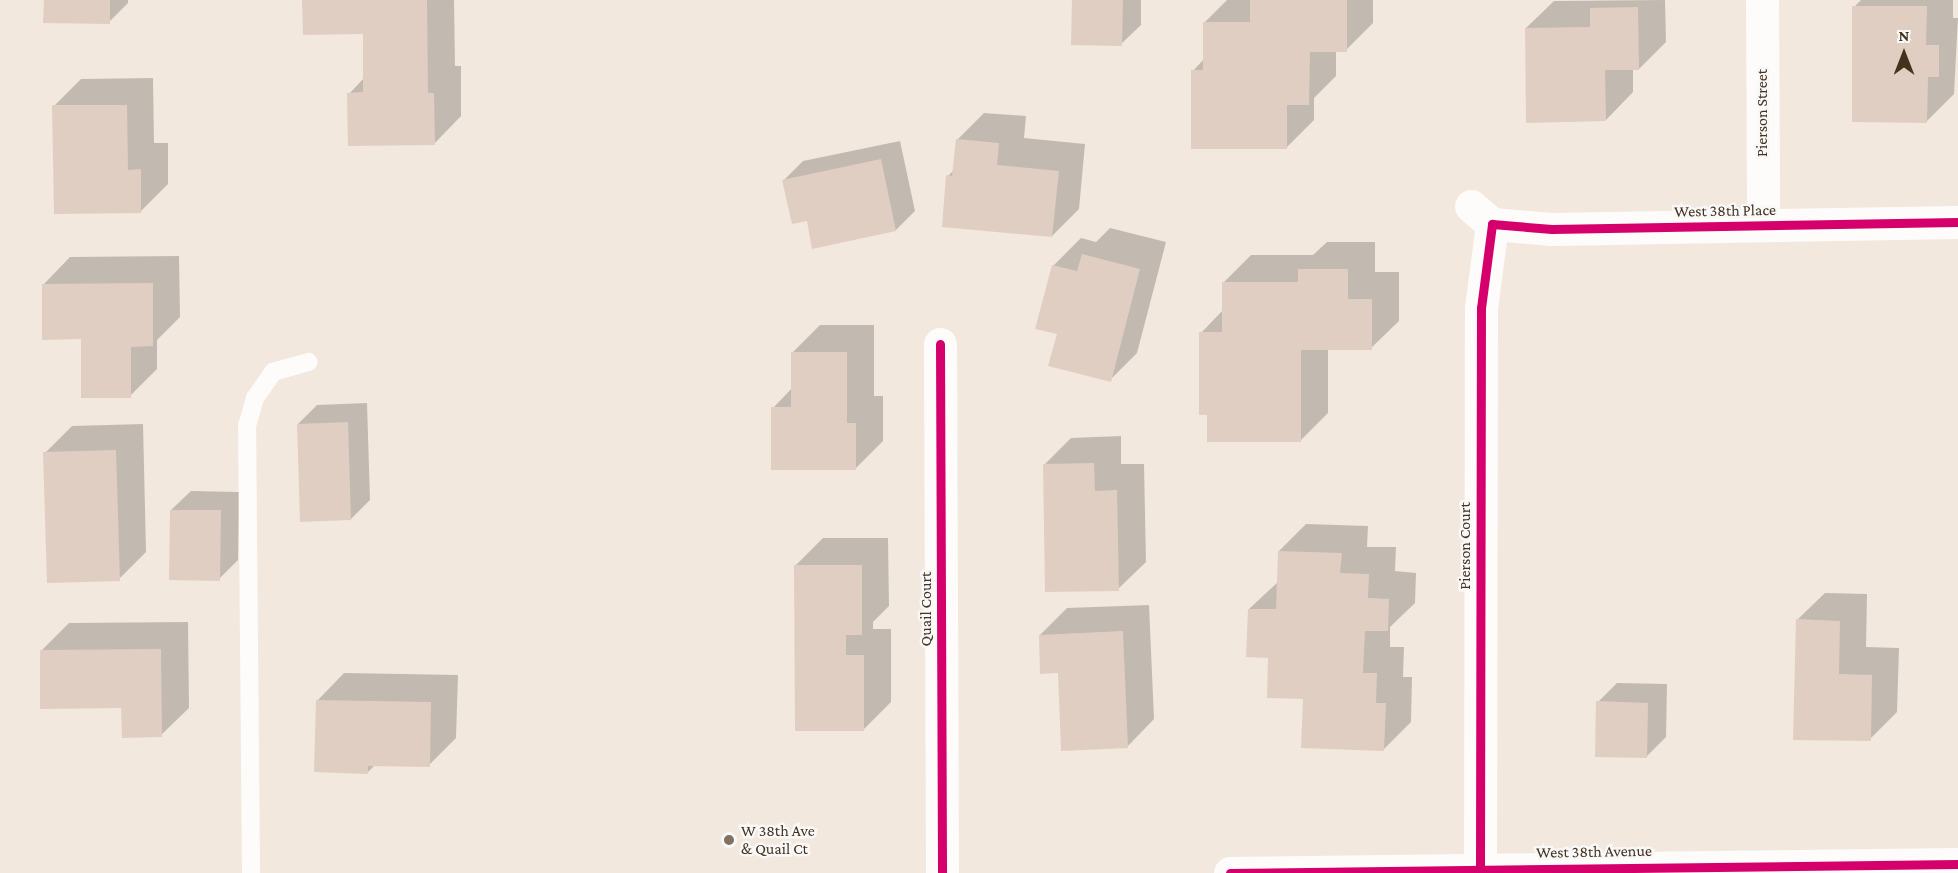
<!DOCTYPE html>
<style>
body{margin:0}
#map{position:relative;width:1958px;height:873px;overflow:hidden;background:#f3e8dd;font-family:"Crimson Pro",serif}
div>[style]{position:absolute}
.shadow>*{inset:0;background:#0003}
.building>*{inset:0;background:#e1cec2}
.service>*{height:18px;margin:-9px;padding:0 9px;transform-origin:9px;border-radius:9px;background:#fdfcfa}
.minor>*{height:33px;margin:-16.5px;padding:0 16.5px;transform-origin:16.5px;border-radius:16.5px;background:#fdfcfa}
.tertiary>*{height:33px;margin:-16.5px;padding:0 16.5px;transform-origin:16.5px;border-radius:16.5px;background:#fdfcfa}
.cycleway>*{height:9px;margin:-4.5px;padding:0 4.5px;transform-origin:4.5px;border-radius:4.5px;background:#d6006c}
.dots>*{width:16px;height:16px;translate:-50% -50%;box-sizing:border-box;border:3px solid #f8f8f8;border-radius:50%}
span{translate:-50% -50%;white-space:nowrap;text-align:center;line-height:1.15;-webkit-text-stroke:5px #f8f8f8;paint-order:stroke}
.street-label{font-size:16px;color:#44311e}
.poi-label{font-size:16px;color:#44311e}
.left{translate:0 -50%;text-align:left}
.north{position:absolute;left:1874px;top:24px;width:60px;height:60px;-webkit-text-stroke:4px #f8f8f8;paint-order:stroke;rotate:0deg;font-size:16px;font-weight:700;line-height:24px;text-align:center;color:#44311e}
.north::after{content:'';display:block;margin:auto;width:21px;height:27px;background:#44311e;clip-path:polygon(50% 0,100% 100%,50% 72%,0 100%)}
</style>
<div id="map">
<div class="shadow">
<div style="clip-path:polygon(45px 0,128px 0,128px 3px,109px 22px)"></div>
<div style="clip-path:polygon(304px 0,454px 0,455px 66px,461px 66px,461px 116px,434px 144px,349px 94px,364px 78px,364px 33px)"></div>
<div style="clip-path:polygon(1073px 0,1141px 0,1141px 25px,1121px 44px)"></div>
<div style="clip-path:polygon(1227px 0,1373px 0,1373px 23px,1346px 50px,1336px 50px,1336px 76px,1314px 98px,1314px 120px,1286px 148px,1193px 71px,1204px 59px,1204px 23px)"></div>
<div style="clip-path:polygon(1665px 0,1666px 42px,1639px 69px,1633px 69px,1633px 92px,1606px 120px,1526px 28px,1554px 1px)"></div>
<div style="clip-path:polygon(1861px 0,1953px 0,1953px 18px,1958px 18px,1954px 94px,1927px 121px,1854px 7px)"></div>
<div style="clip-path:polygon(153px 78px,154px 143px,168px 143px,168px 184px,141px 211px,54px 106px,81px 79px)"></div>
<div style="clip-path:polygon(984px 113px,1026px 116px,1024px 138px,1085px 144px,1079px 209px,1052px 236px,948px 176px,954px 170px,957px 140px)"></div>
<div style="clip-path:polygon(900px 141px,915px 211px,896px 230px,808px 220px,784px 180px,803px 161px)"></div>
<div style="clip-path:polygon(1110px 228px,1166px 242px,1137px 353px,1110px 380px,1058px 333px,1053px 266px,1081px 238px,1096px 242px)"></div>
<div style="clip-path:polygon(1327px 242px,1375px 242px,1375px 272px,1399px 272px,1399px 321px,1371px 348px,1328px 348px,1328px 413px,1301px 440px,1209px 414px,1201px 333px,1223px 310px,1223px 283px,1251px 255px,1313px 255px)"></div>
<div style="clip-path:polygon(179px 256px,180px 317px,157px 340px,157px 369px,130px 396px,43px 285px,70px 257px)"></div>
<div style="clip-path:polygon(820px 325px,874px 325px,874px 396px,883px 396px,883px 441px,856px 468px,773px 408px,793px 387px,793px 352px)"></div>
<div style="clip-path:polygon(367px 403px,370px 500px,351px 519px,298px 424px,317px 405px)"></div>
<div style="clip-path:polygon(143px 424px,146px 552px,119px 579px,45px 453px,72px 426px)"></div>
<div style="clip-path:polygon(1121px 436px,1121px 464px,1144px 464px,1146px 562px,1118px 589px,1044px 465px,1071px 438px)"></div>
<div style="clip-path:polygon(191px 491px,239px 492px,238px 560px,219px 579px,171px 510px)"></div>
<div style="clip-path:polygon(1306px 524px,1368px 526px,1367px 547px,1396px 547px,1395px 571px,1416px 573px,1415px 603px,1390px 627px,1390px 647px,1404px 647px,1403px 677px,1412px 677px,1411px 722px,1384px 749px,1304px 698px,1270px 657px,1249px 609px,1278px 582px,1279px 551px)"></div>
<div style="clip-path:polygon(823px 538px,888px 538px,889px 606px,873px 622px,873px 629px,891px 629px,891px 702px,864px 729px,796px 565px)"></div>
<div style="clip-path:polygon(1825px 593px,1867px 594px,1866px 647px,1899px 648px,1897px 712px,1870px 739px,1797px 620px)"></div>
<div style="clip-path:polygon(1149px 605px,1154px 719px,1127px 747px,1059px 672px,1040px 635px,1067px 608px)"></div>
<div style="clip-path:polygon(188px 622px,189px 708px,161px 735px,41px 651px,69px 623px)"></div>
<div style="clip-path:polygon(344px 673px,458px 675px,456px 738px,429px 765px,375px 765px,368px 772px,317px 701px)"></div>
<div style="clip-path:polygon(1617px 683px,1667px 684px,1666px 737px,1646px 757px,1598px 702px)"></div>
</div>
<div class="building">
<div style="clip-path:polygon(44px 0,110px 0,110px 24px,43px 23px)"></div>
<div style="clip-path:polygon(302px 0,427px 0,428px 93px,434px 93px,435px 145px,348px 146px,347px 93px,363px 92px,363px 34px,303px 35px)"></div>
<div style="clip-path:polygon(1072px 0,1123px 0,1122px 46px,1071px 45px)"></div>
<div style="clip-path:polygon(1250px 0,1347px 0,1347px 52px,1310px 52px,1309px 105px,1287px 105px,1287px 149px,1191px 149px,1191px 70px,1203px 70px,1203px 22px,1250px 22px)"></div>
<div style="clip-path:polygon(1852px 6px,1927px 6px,1926px 45px,1939px 45px,1939px 77px,1928px 77px,1927px 123px,1852px 122px)"></div>
<div style="clip-path:polygon(1638px 7px,1639px 70px,1605px 70px,1606px 121px,1526px 123px,1525px 28px,1590px 27px,1590px 8px)"></div>
<div style="clip-path:polygon(52px 105px,127px 105px,128px 170px,141px 169px,141px 213px,54px 214px)"></div>
<div style="clip-path:polygon(956px 139px,999px 143px,997px 165px,1059px 171px,1052px 237px,942px 227px,946px 175px,952px 176px)"></div>
<div style="clip-path:polygon(881px 159px,896px 231px,812px 249px,807px 221px,792px 224px,782px 180px)"></div>
<div style="clip-path:polygon(1082px 254px,1140px 269px,1111px 382px,1048px 366px,1057px 334px,1035px 329px,1052px 265px,1077px 271px)"></div>
<div style="clip-path:polygon(1298px 269px,1348px 269px,1348px 299px,1372px 299px,1372px 350px,1301px 350px,1301px 442px,1207px 442px,1207px 415px,1199px 415px,1199px 332px,1222px 332px,1222px 282px,1298px 282px)"></div>
<div style="clip-path:polygon(153px 283px,153px 346px,131px 347px,131px 398px,81px 398px,81px 339px,42px 340px,42px 284px)"></div>
<div style="clip-path:polygon(791px 352px,847px 352px,847px 423px,856px 423px,856px 470px,771px 470px,771px 407px,791px 407px)"></div>
<div style="clip-path:polygon(348px 422px,351px 520px,300px 522px,297px 424px)"></div>
<div style="clip-path:polygon(116px 450px,120px 581px,47px 583px,43px 452px)"></div>
<div style="clip-path:polygon(1094px 463px,1095px 491px,1117px 490px,1119px 591px,1045px 592px,1043px 464px)"></div>
<div style="clip-path:polygon(170px 510px,221px 510px,220px 581px,169px 580px)"></div>
<div style="clip-path:polygon(1278px 551px,1342px 553px,1340px 573px,1369px 574px,1368px 598px,1389px 599px,1388px 631px,1365px 631px,1363px 673px,1377px 673px,1376px 703px,1386px 703px,1384px 751px,1301px 748px,1303px 699px,1267px 698px,1268px 658px,1246px 657px,1248px 609px,1276px 609px)"></div>
<div style="clip-path:polygon(794px 565px,862px 565px,862px 635px,846px 635px,846px 655px,864px 655px,864px 731px,795px 731px)"></div>
<div style="clip-path:polygon(1796px 619px,1840px 621px,1839px 674px,1872px 675px,1871px 741px,1793px 740px)"></div>
<div style="clip-path:polygon(1123px 631px,1128px 748px,1061px 751px,1058px 673px,1040px 674px,1039px 635px)"></div>
<div style="clip-path:polygon(161px 649px,162px 737px,122px 738px,121px 708px,40px 709px,40px 650px)"></div>
<div style="clip-path:polygon(316px 700px,431px 702px,430px 767px,368px 766px,368px 774px,314px 772px)"></div>
<div style="clip-path:polygon(1596px 701px,1648px 703px,1647px 758px,1595px 757px)"></div>
</div>
<div class="service">
<div style="left:251px;top:873px;width:447px;rotate:-90.5deg"></div>
<div style="left:247px;top:426px;width:29px;rotate:-74deg"></div>
<div style="left:255px;top:398px;width:32px;rotate:-55deg"></div>
<div style="left:273px;top:372px;width:37px;rotate:-16deg"></div>
</div>
<div class="minor">
<div style="left:1762px;top:0;width:225px;rotate:89.7deg"></div>
<div style="left:1471px;top:206px;width:28px;rotate:41deg"></div>
<div style="left:1492px;top:224px;width:60px;rotate:4.8deg"></div>
<div style="left:1552px;top:229px;width:406px;rotate:-1deg"></div>
<div style="left:940px;top:344px;width:529px;rotate:89.78deg"></div>
<div style="left:1480px;top:868px;width:560px;rotate:-89.9deg"></div>
<div style="left:1481px;top:308px;width:85px;rotate:-82.5deg"></div>
</div>
<div class="tertiary">
<div style="left:1230px;top:873px;width:728px;rotate:-0.71deg"></div>
</div>
<div class="cycleway">
<div style="left:940px;top:344px;width:529px;rotate:89.78deg"></div>
<div style="left:1480px;top:868px;width:560px;rotate:-89.9deg"></div>
<div style="left:1481px;top:308px;width:85px;rotate:-82.5deg"></div>
<div style="left:1492px;top:224px;width:60px;rotate:4.8deg"></div>
<div style="left:1552px;top:229px;width:406px;rotate:-1deg"></div>
<div style="left:1230px;top:873px;width:728px;rotate:-0.71deg"></div>
</div>
<div class="dots">
<div style="left:729px;top:840px;background:#817161"></div>
</div>
<div class="street-label">
<span style="left:1762px;top:113px;rotate:-90deg">Pierson Street</span>
<span style="left:1725px;top:211px;rotate:-1deg">West 38th Place</span>
<span style="left:1465px;top:546px;rotate:-90deg">Pierson Court</span>
<span style="left:926px;top:609px;rotate:-90deg">Quail Court</span>
<span style="left:1594px;top:852px;rotate:-1deg">West 38th Avenue</span>
</div>
<div class="poi-label">
<span class="left" style="left:741px;top:840px">W 38th Ave<br>&amp; Quail Ct</span>
</div>
<div class="north">N</div>
</div>
